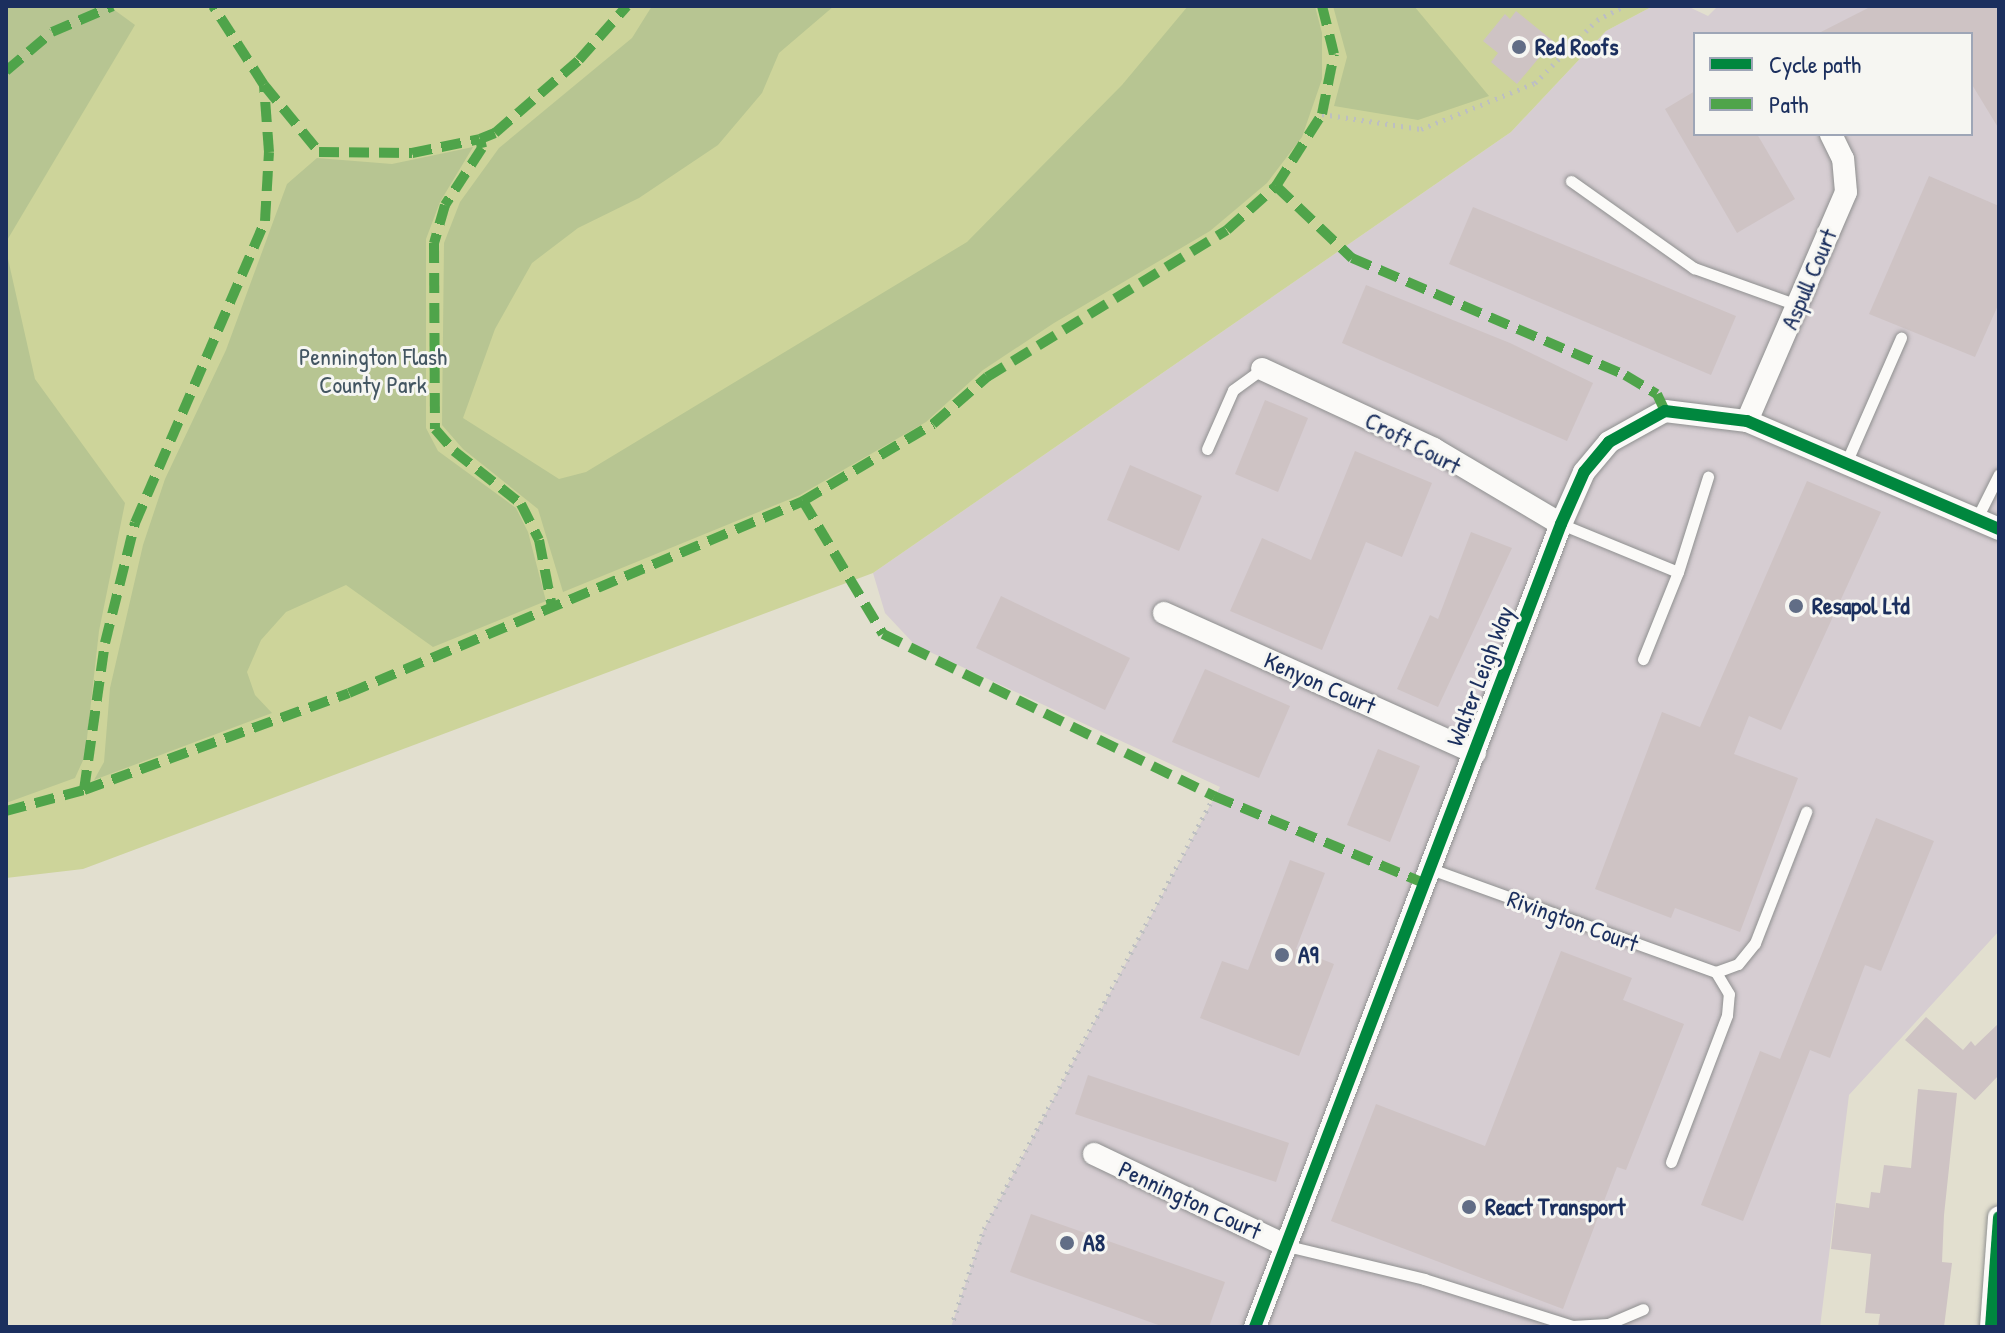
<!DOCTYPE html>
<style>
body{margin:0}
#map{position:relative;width:2005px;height:1333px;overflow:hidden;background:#e2dfcf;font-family:"Patrick Hand",sans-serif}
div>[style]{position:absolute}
.industrial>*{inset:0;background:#d6cdd2}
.green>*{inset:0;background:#cdd49a}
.forest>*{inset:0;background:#b7c592}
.building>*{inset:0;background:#cec3c4}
.path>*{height:5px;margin-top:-2.5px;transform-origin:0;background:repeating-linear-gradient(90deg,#bdbfc1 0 2px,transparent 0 8px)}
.roads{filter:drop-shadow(0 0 2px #8f9090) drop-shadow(0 0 2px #8f9090)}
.lane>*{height:11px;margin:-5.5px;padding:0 5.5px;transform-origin:5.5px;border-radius:5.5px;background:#fbfaf8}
.street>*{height:22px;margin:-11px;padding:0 11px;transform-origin:11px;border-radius:11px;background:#fbfaf8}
.quiet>*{height:10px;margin-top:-5px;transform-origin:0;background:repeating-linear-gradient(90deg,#4fa44a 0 20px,transparent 0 30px)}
.cycleway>*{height:12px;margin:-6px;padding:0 6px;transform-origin:6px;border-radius:6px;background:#00873e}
.dots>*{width:22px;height:22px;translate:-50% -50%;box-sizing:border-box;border:4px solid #f6f6f2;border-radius:50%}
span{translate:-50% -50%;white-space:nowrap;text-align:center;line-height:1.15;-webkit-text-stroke:6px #f6f6f2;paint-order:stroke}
.poi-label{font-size:24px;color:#1b2f5e;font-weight:700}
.left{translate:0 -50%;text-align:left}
.street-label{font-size:24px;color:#1b2f5e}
.park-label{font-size:24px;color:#435662}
.frame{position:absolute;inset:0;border:8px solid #1b2f5e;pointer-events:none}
.legend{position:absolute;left:1693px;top:32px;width:280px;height:104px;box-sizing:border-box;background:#f6f6f2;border:2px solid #9ea6b7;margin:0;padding:10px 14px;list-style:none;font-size:24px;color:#1b2f5e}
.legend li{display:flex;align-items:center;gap:16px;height:40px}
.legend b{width:40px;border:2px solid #9ea6b7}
</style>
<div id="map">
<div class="industrial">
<div style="clip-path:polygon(evenodd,1653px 6px,1687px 6px,1708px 16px,1718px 6px,1999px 6px,1999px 931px,1849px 1095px,1820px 1327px,951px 1327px,984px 1229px,1220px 787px,915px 645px,885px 613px,873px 573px,1511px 132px,1606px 31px,1653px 6px,1695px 34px,1971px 34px,1971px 134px,1695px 134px,1695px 34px)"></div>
</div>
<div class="green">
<div style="clip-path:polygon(6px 6px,1653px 6px,1606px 31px,1511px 132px,873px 573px,83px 869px,6px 878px)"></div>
</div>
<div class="forest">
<div style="clip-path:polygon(6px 6px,109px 6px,135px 25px,6px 242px)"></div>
<div style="clip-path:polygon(652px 6px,834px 6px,779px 53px,762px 93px,718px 145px,639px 198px,578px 228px,532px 263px,495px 329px,463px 418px,559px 479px,586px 472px,967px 242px,1122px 85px,1188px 6px,1315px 6px,1322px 33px,1322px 79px,1302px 137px,1267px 183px,1210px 231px,1054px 323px,983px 370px,926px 422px,800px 495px,563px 592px,538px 509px,463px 449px,442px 425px,444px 243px,460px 202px,499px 148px,632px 38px)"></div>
<div style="clip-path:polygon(1333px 6px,1414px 6px,1489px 96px,1418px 120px,1334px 106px,1347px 57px)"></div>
<div style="clip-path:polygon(473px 147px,440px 202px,426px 239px,426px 428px,438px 451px,516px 508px,528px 532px,546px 601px,433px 647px,346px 585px,286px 612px,261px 640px,247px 672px,255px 695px,272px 713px,94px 780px,104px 762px,110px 688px,143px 545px,165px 479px,226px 350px,287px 184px,317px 158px,392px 164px)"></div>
<div style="clip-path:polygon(6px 250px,35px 379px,125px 503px,99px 631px,85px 756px,75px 778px,6px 803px)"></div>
</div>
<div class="building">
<div style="clip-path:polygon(1872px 6px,1999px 6px,1999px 129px,1971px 83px,1971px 34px,1817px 34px)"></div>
<div style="clip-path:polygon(1516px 11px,1553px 41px,1517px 84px,1491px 62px,1498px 53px,1483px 41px,1505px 14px,1510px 19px)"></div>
<div style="clip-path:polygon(1695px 91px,1695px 134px,1757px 134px,1795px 199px,1737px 233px,1665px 109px)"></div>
<div style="clip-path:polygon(1929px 176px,1999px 206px,1999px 303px,1975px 357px,1869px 314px)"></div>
<div style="clip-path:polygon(1473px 207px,1736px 316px,1711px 375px,1449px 264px)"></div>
<div style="clip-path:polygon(1366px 285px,1510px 343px,1593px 383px,1567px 441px,1342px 343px)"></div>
<div style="clip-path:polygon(1265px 400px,1308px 418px,1278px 492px,1235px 474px)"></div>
<div style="clip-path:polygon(1355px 451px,1432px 483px,1402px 557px,1366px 542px,1322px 650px,1230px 611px,1262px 538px,1311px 560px)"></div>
<div style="clip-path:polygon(1130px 465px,1202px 496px,1179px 551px,1107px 520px)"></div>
<div style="clip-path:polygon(1807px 481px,1881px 512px,1781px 730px,1749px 716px,1734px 754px,1798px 778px,1740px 932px,1675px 908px,1671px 918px,1595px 889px,1662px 712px,1700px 727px)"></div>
<div style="clip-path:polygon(1471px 532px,1512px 548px,1438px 707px,1397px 689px,1430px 615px,1438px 619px)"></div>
<div style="clip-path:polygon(1001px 596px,1130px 658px,1105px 710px,976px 648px)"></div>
<div style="clip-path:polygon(1205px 669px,1290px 706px,1259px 778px,1172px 742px)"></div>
<div style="clip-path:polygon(1378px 749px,1420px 766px,1390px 842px,1347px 825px)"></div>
<div style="clip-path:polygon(1876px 818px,1934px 841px,1881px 971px,1865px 965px,1830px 1058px,1810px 1050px,1743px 1221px,1701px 1205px,1760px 1051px,1780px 1059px)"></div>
<div style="clip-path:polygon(1290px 860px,1325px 873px,1296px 949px,1334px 964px,1299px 1056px,1200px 1018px,1222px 961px,1248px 970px)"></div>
<div style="clip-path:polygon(1561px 951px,1632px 978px,1623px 1000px,1684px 1024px,1626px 1170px,1617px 1167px,1563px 1309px,1331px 1221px,1376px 1104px,1485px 1146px)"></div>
<div style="clip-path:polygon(1926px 1017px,1963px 1050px,1971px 1041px,1975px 1046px,1999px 1023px,1999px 1075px,1975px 1100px,1905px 1040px)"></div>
<div style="clip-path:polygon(1088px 1075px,1289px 1143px,1276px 1182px,1075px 1114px)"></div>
<div style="clip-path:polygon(1918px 1089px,1957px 1093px,1944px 1215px,1942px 1262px,1952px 1263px,1944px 1327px,1878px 1327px,1880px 1314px,1865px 1313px,1871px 1254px,1831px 1249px,1836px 1203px,1869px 1208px,1871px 1192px,1880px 1193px,1884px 1165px,1911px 1168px)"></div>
<div style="clip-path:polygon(1031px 1214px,1225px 1282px,1209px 1327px,1164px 1327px,1010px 1272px)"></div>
</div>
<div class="path">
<div style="left:1322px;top:114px;width:100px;rotate:8.6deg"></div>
<div style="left:1421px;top:129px;width:123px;rotate:-22deg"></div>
<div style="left:1535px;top:83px;width:88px;rotate:-45.5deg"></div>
<div style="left:1597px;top:20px;width:30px;rotate:-27deg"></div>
<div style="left:951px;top:1327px;width:103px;rotate:-71.4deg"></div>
<div style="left:984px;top:1229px;width:490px;rotate:-62deg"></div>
</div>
<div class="roads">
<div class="lane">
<div style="left:1571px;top:181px;width:151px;rotate:35.3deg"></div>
<div style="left:1694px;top:268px;width:109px;rotate:19.8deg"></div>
<div style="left:1207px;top:449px;width:64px;rotate:-66.2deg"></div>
<div style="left:1233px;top:390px;width:36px;rotate:-36deg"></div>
<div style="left:1846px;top:463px;width:137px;rotate:-66.3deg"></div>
<div style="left:1976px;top:520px;width:51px;rotate:-63.4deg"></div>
<div style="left:1561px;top:524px;width:126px;rotate:22.3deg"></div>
<div style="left:1678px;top:572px;width:94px;rotate:111.9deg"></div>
<div style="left:1678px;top:572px;width:100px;rotate:-72.5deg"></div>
<div style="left:1431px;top:869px;width:303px;rotate:19.9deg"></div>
<div style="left:1716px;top:972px;width:23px;rotate:-20deg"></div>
<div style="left:1738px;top:964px;width:27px;rotate:-51deg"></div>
<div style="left:1755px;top:943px;width:141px;rotate:-68.7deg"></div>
<div style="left:1671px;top:1162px;width:157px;rotate:-69.1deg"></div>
<div style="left:1727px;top:1015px;width:21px;rotate:-85deg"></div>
<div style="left:1729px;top:994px;width:26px;rotate:-121deg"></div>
<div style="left:1287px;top:1246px;width:141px;rotate:13.5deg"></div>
<div style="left:1424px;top:1279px;width:155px;rotate:17.6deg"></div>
<div style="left:1572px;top:1326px;width:36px;rotate:-3deg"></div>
<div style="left:1608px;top:1324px;width:38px;rotate:-23deg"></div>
</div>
<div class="street">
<div style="left:1262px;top:369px;width:190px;rotate:24.9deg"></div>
<div style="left:1434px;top:449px;width:147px;rotate:30.6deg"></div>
<div style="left:1747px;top:421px;width:249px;rotate:-66.6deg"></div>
<div style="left:1846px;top:192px;width:33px;rotate:-95deg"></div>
<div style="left:1843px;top:159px;width:28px;rotate:-116deg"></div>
<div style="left:1164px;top:613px;width:341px;rotate:24.2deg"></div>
<div style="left:1094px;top:1154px;width:214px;rotate:25.5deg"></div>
<div style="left:1255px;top:1327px;width:859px;rotate:-69.14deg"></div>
<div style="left:1561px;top:524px;width:57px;rotate:-66.1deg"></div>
<div style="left:1584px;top:472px;width:39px;rotate:-50deg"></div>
<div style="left:1609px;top:442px;width:64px;rotate:-29deg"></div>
<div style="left:1665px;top:411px;width:83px;rotate:7deg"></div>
<div style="left:1747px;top:421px;width:274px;rotate:23.2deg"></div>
<div style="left:1991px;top:1327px;width:110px;rotate:-85.8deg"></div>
</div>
</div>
<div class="quiet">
<div style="left:6px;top:71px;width:60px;rotate:-40.3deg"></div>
<div style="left:52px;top:32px;width:66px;rotate:-23.1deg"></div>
<div style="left:264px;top:85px;width:87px;rotate:50.6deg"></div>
<div style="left:319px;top:152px;width:93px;rotate:0.6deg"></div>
<div style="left:412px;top:153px;width:69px;rotate:-11.6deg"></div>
<div style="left:480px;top:139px;width:16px;rotate:-22deg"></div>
<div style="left:495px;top:133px;width:111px;rotate:-41deg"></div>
<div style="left:579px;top:60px;width:72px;rotate:-48.4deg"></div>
<div style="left:480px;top:139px;width:9px;rotate:77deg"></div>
<div style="left:482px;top:148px;width:68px;rotate:123deg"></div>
<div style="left:445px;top:205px;width:40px;rotate:106deg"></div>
<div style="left:434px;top:243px;width:186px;rotate:89.7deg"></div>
<div style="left:435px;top:429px;width:29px;rotate:49deg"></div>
<div style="left:454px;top:451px;width:85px;rotate:38.3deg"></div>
<div style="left:521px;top:504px;width:40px;rotate:63.4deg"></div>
<div style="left:539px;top:540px;width:68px;rotate:79deg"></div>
<div style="left:1276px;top:186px;width:105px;rotate:43.5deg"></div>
<div style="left:1352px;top:258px;width:297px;rotate:23.2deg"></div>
<div style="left:1625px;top:375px;width:37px;rotate:31deg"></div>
<div style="left:1657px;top:394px;width:19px;rotate:65deg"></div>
<div style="left:803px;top:501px;width:155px;rotate:59deg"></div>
<div style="left:883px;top:634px;width:369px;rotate:26.1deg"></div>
<div style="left:1214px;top:796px;width:230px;rotate:22.5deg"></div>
<div style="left:84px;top:790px;width:148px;rotate:-81.9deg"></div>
<div style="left:105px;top:643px;width:124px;rotate:-76deg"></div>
<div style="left:135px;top:523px;width:329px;rotate:-66.7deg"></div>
<div style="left:265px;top:221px;width:69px;rotate:-86.7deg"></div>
<div style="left:269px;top:152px;width:67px;rotate:-94.3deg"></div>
<div style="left:264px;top:85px;width:94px;rotate:-122.8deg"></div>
<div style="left:6px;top:811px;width:81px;rotate:-15.1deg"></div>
<div style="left:84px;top:790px;width:282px;rotate:-20.1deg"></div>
<div style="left:349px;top:693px;width:493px;rotate:-22.9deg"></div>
<div style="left:803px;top:501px;width:151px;rotate:-30.6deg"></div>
<div style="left:933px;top:424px;width:72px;rotate:-41deg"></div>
<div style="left:987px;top:377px;width:281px;rotate:-31.5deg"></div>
<div style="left:1227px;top:230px;width:66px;rotate:-41.9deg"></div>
<div style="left:1276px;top:186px;width:85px;rotate:-57.4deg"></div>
<div style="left:1322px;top:114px;width:61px;rotate:-78.7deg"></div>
<div style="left:1334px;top:54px;width:49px;rotate:-104deg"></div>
</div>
<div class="cycleway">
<div style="left:1255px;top:1327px;width:859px;rotate:-69.14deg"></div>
<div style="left:1561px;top:524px;width:57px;rotate:-66.1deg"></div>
<div style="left:1584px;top:472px;width:39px;rotate:-50deg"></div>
<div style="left:1609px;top:442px;width:64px;rotate:-29deg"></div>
<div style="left:1665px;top:411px;width:83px;rotate:7deg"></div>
<div style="left:1747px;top:421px;width:274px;rotate:23.2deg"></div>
<div style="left:1991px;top:1327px;width:110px;rotate:-85.8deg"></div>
</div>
<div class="dots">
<div style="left:1519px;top:47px;background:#616d86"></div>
<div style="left:1796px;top:606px;background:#616d86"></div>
<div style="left:1282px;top:955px;background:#616d86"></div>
<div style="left:1469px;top:1207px;background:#616d86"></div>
<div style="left:1067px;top:1243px;background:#616d86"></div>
</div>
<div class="poi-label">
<span class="left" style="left:1535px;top:47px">Red Roofs</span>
<span class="left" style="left:1812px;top:606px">Resapol Ltd</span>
<span class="left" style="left:1298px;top:955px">A9</span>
<span class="left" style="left:1485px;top:1207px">React Transport</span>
<span class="left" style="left:1083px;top:1243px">A8</span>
</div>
<div class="street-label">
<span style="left:1809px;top:279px;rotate:-67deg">Aspull Court</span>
<span style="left:1413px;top:443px;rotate:28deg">Croft Court</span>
<span style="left:1480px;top:676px;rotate:-69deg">Walter Leigh Way</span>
<span style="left:1320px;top:683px;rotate:24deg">Kenyon Court</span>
<span style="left:1573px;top:921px;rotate:20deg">Rivington Court</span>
<span style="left:1190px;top:1200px;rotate:25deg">Pennington Court</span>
</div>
<div class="park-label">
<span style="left:373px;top:371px">Pennington Flash<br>County Park</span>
</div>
<div class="frame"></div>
<ul class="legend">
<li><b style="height:10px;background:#00873e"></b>Cycle path</li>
<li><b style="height:10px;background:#4fa44a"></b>Path</li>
</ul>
</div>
